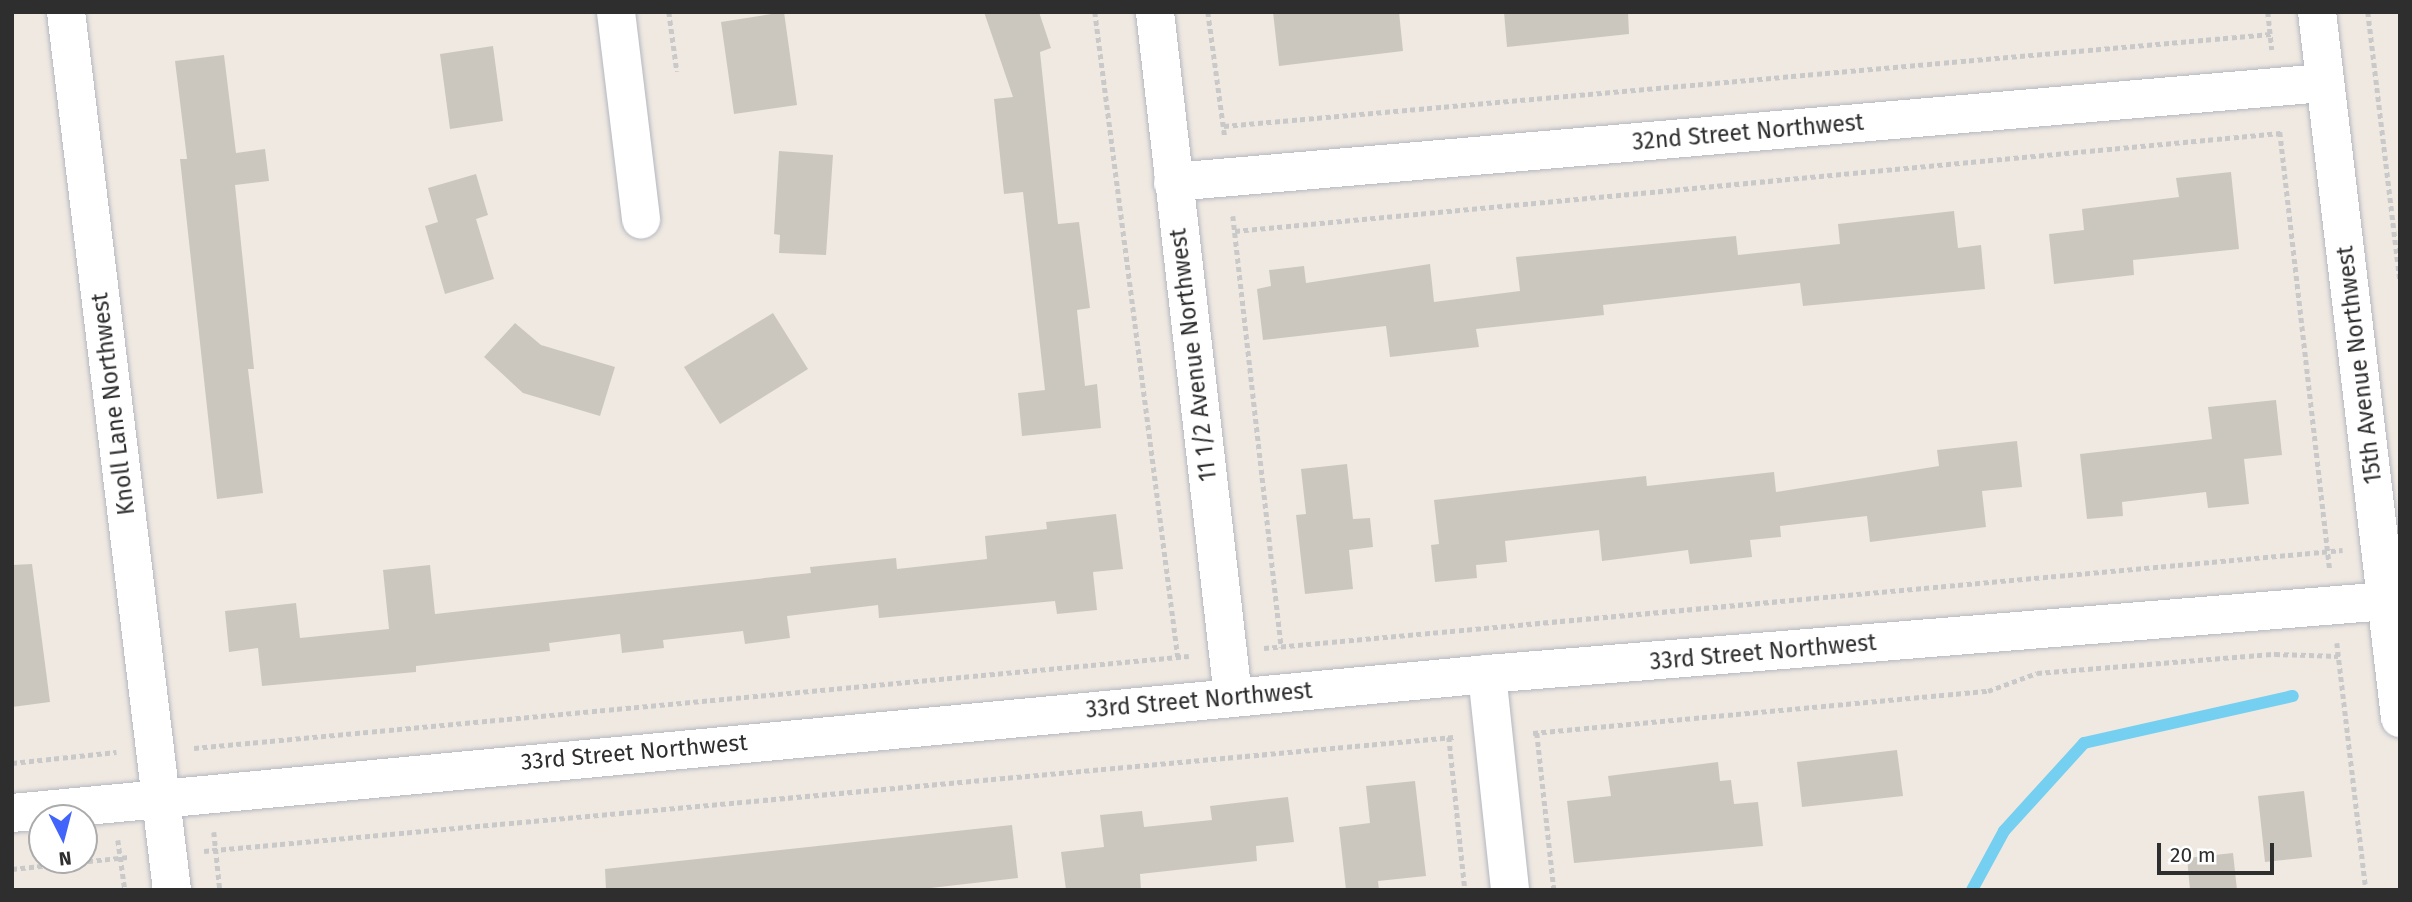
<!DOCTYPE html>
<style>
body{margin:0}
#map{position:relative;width:2412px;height:902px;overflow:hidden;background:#efe9e1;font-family:"Fira Sans",sans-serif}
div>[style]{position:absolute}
.stream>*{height:12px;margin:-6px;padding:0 6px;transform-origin:6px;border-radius:6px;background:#75cff0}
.building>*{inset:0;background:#cbc7bf}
.path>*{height:4.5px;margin-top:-2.25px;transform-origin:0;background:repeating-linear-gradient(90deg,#c9c9c9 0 5px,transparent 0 8.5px)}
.roads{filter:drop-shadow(0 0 2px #b4b7c1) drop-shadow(0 0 2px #b4b7c1)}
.minor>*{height:38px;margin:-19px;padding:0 19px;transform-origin:19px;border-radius:19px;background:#fff}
span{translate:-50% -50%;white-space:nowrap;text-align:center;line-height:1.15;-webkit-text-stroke:5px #fff;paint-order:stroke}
.street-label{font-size:23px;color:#2e2e2e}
.frame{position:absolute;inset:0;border:14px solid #2e2e2e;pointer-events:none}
.north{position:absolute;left:28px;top:804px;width:70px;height:70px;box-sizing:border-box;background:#fff;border:2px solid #ababab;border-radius:50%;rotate:174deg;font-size:19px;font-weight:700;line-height:28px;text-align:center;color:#2e2e2e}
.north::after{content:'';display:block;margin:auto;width:24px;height:32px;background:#4264fb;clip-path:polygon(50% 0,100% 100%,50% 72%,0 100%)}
.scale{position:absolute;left:2157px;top:843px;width:117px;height:32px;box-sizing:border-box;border:4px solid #2e2e2e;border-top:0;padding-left:9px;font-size:21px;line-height:24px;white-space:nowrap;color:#2e2e2e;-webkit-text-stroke:5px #fff;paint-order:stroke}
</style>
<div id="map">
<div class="stream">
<div style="left:1972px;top:890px;width:67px;rotate:-61.5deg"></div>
<div style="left:2004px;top:831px;width:119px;rotate:-47.7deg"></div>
<div style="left:2084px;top:743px;width:214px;rotate:-12.7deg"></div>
</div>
<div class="building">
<div style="clip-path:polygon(784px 12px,797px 105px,734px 114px,721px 22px)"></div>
<div style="clip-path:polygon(984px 12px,1039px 12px,1051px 48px,1040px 52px,1058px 224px,1079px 222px,1090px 308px,1077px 310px,1085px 386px,1097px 384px,1101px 428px,1022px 436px,1018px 393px,1045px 390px,1023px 192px,1004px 194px,994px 99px,1013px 97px)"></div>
<div style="clip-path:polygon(1273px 12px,1399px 12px,1403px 51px,1279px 66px)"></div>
<div style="clip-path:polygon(1504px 12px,1628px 12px,1629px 34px,1507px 47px)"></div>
<div style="clip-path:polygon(493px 46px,503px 121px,450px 129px,440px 54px)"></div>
<div style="clip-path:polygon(224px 55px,236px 153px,265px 149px,269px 181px,235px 185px,254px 369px,248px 369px,263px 493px,217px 499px,180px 159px,187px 159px,175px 61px)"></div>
<div style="clip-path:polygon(779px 151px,833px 155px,826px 255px,779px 253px,780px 235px,774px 234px)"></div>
<div style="clip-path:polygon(2231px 172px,2239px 249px,2133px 260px,2134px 275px,2054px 284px,2049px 234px,2084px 230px,2082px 209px,2179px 197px,2176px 178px)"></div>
<div style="clip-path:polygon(476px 174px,488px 215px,476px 219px,494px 279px,445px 294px,425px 226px,438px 222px,428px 188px)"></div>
<div style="clip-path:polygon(1954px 211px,1958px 248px,1981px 245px,1985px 289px,1803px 306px,1800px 283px,1603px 305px,1604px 315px,1476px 329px,1479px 347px,1390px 357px,1386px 326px,1263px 340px,1257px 289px,1271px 286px,1269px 270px,1304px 266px,1306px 283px,1430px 264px,1434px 302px,1520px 291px,1516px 257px,1736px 236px,1738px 255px,1840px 244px,1838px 224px)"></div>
<div style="clip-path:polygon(773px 313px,808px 369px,720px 424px,684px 367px)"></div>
<div style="clip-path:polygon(515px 323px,541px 345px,615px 367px,600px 416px,523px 393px,484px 357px)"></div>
<div style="clip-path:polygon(2276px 400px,2282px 455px,2244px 459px,2249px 504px,2208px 508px,2206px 492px,2122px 502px,2123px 516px,2087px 519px,2080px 454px,2212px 439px,2208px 407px)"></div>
<div style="clip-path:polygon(2017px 441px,2022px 487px,1982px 491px,1986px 527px,1870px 542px,1867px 516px,1780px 526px,1781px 537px,1750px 540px,1752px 557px,1690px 564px,1688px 550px,1602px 561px,1599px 530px,1505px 541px,1507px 562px,1476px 565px,1477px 578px,1435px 582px,1431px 545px,1439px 544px,1434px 500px,1646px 476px,1647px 486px,1774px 472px,1776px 492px,1939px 466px,1937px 450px)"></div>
<div style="clip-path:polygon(1347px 464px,1353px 519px,1370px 518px,1373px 547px,1349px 550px,1353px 589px,1305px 594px,1296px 515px,1306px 514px,1301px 469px)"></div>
<div style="clip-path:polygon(1116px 514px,1123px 569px,1093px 572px,1097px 610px,1057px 614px,1055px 601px,879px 618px,878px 605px,787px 616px,790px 638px,745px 644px,743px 631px,663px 640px,664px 648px,622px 653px,620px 634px,549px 643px,550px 651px,416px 666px,416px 672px,262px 686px,258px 648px,229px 652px,225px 611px,296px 603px,300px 638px,389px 629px,383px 570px,430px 565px,435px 614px,811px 573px,810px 567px,896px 558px,897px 569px,987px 559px,985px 536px,1047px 529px,1046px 522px)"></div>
<div style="clip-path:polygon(32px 564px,50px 702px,12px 707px,12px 565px)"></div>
<div style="clip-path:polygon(1897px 750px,1903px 796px,1802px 807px,1797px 762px)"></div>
<div style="clip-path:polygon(1718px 762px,1720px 781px,1731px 780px,1734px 804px,1758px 802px,1763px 846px,1574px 863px,1567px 801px,1611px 796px,1608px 776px)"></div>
<div style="clip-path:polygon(1415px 781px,1426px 876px,1378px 881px,1379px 890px,1346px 890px,1339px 827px,1370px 823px,1366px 786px)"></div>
<div style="clip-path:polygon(2304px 791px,2312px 857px,2265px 862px,2258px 796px)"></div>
<div style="clip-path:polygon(1288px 797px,1294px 842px,1256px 846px,1257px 861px,1140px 874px,1141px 890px,1066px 890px,1061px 852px,1104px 847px,1100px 815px,1142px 811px,1144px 827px,1212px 820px,1210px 806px)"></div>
<div style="clip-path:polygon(1012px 825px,1018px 878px,913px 890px,606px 890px,605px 869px)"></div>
<div style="clip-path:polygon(2233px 853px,2237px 890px,2190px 890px,2187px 858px)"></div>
</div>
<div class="path">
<div style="left:669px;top:12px;width:60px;rotate:82.3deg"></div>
<div style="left:1095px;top:12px;width:650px;rotate:82.67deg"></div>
<div style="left:1208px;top:12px;width:127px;rotate:82.3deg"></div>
<div style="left:2268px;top:12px;width:38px;rotate:84deg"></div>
<div style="left:2368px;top:12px;width:269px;rotate:83.2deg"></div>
<div style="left:1224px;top:126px;width:1051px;rotate:-5.02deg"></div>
<div style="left:2280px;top:132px;width:439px;rotate:83.5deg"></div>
<div style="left:1233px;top:216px;width:434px;rotate:83.6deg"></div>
<div style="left:1235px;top:231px;width:1050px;rotate:-5.36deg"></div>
<div style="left:2337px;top:643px;width:249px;rotate:83.3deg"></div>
<div style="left:1264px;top:648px;width:1083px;rotate:-5.19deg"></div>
<div style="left:1533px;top:733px;width:457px;rotate:-5.3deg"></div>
<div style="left:1988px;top:691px;width:52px;rotate:-20.2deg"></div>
<div style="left:2037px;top:673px;width:239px;rotate:-4.6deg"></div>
<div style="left:2275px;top:654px;width:63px;rotate:1.8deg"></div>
<div style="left:1537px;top:733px;width:158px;rotate:83.8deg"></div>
<div style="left:1449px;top:737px;width:154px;rotate:84deg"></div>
<div style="left:194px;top:748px;width:999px;rotate:-5.28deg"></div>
<div style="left:12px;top:763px;width:105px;rotate:-6deg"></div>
<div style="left:214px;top:832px;width:58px;rotate:84.1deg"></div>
<div style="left:118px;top:840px;width:50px;rotate:82deg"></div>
<div style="left:204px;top:851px;width:1255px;rotate:-5.21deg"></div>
<div style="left:12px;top:869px;width:118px;rotate:-5.9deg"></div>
</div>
<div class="roads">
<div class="minor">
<div style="left:66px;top:12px;width:884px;rotate:83.12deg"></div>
<div style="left:616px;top:12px;width:209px;rotate:83.1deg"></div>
<div style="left:1155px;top:12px;width:689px;rotate:83.5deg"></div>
<div style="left:2317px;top:12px;width:711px;rotate:83.29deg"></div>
<div style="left:1173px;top:182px;width:1155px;rotate:-4.92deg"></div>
<div style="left:1487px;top:674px;width:217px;rotate:83.9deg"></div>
<div style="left:12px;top:813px;width:1482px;rotate:-5.38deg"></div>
<div style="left:1487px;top:674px;width:902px;rotate:-4.64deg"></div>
</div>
</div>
<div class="street-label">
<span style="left:1748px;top:132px;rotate:-5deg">32nd Street Northwest</span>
<span style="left:1193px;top:355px;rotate:-97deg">11 1/2 Avenue Northwest</span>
<span style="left:2359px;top:365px;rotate:-97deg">15th Avenue Northwest</span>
<span style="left:113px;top:404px;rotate:-97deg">Knoll Lane Northwest</span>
<span style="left:1763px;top:652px;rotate:-5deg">33rd Street Northwest</span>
<span style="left:1199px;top:700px;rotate:-5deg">33rd Street Northwest</span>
<span style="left:634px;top:752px;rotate:-5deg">33rd Street Northwest</span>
</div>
<div class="frame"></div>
<div class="north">N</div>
<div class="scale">20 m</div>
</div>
